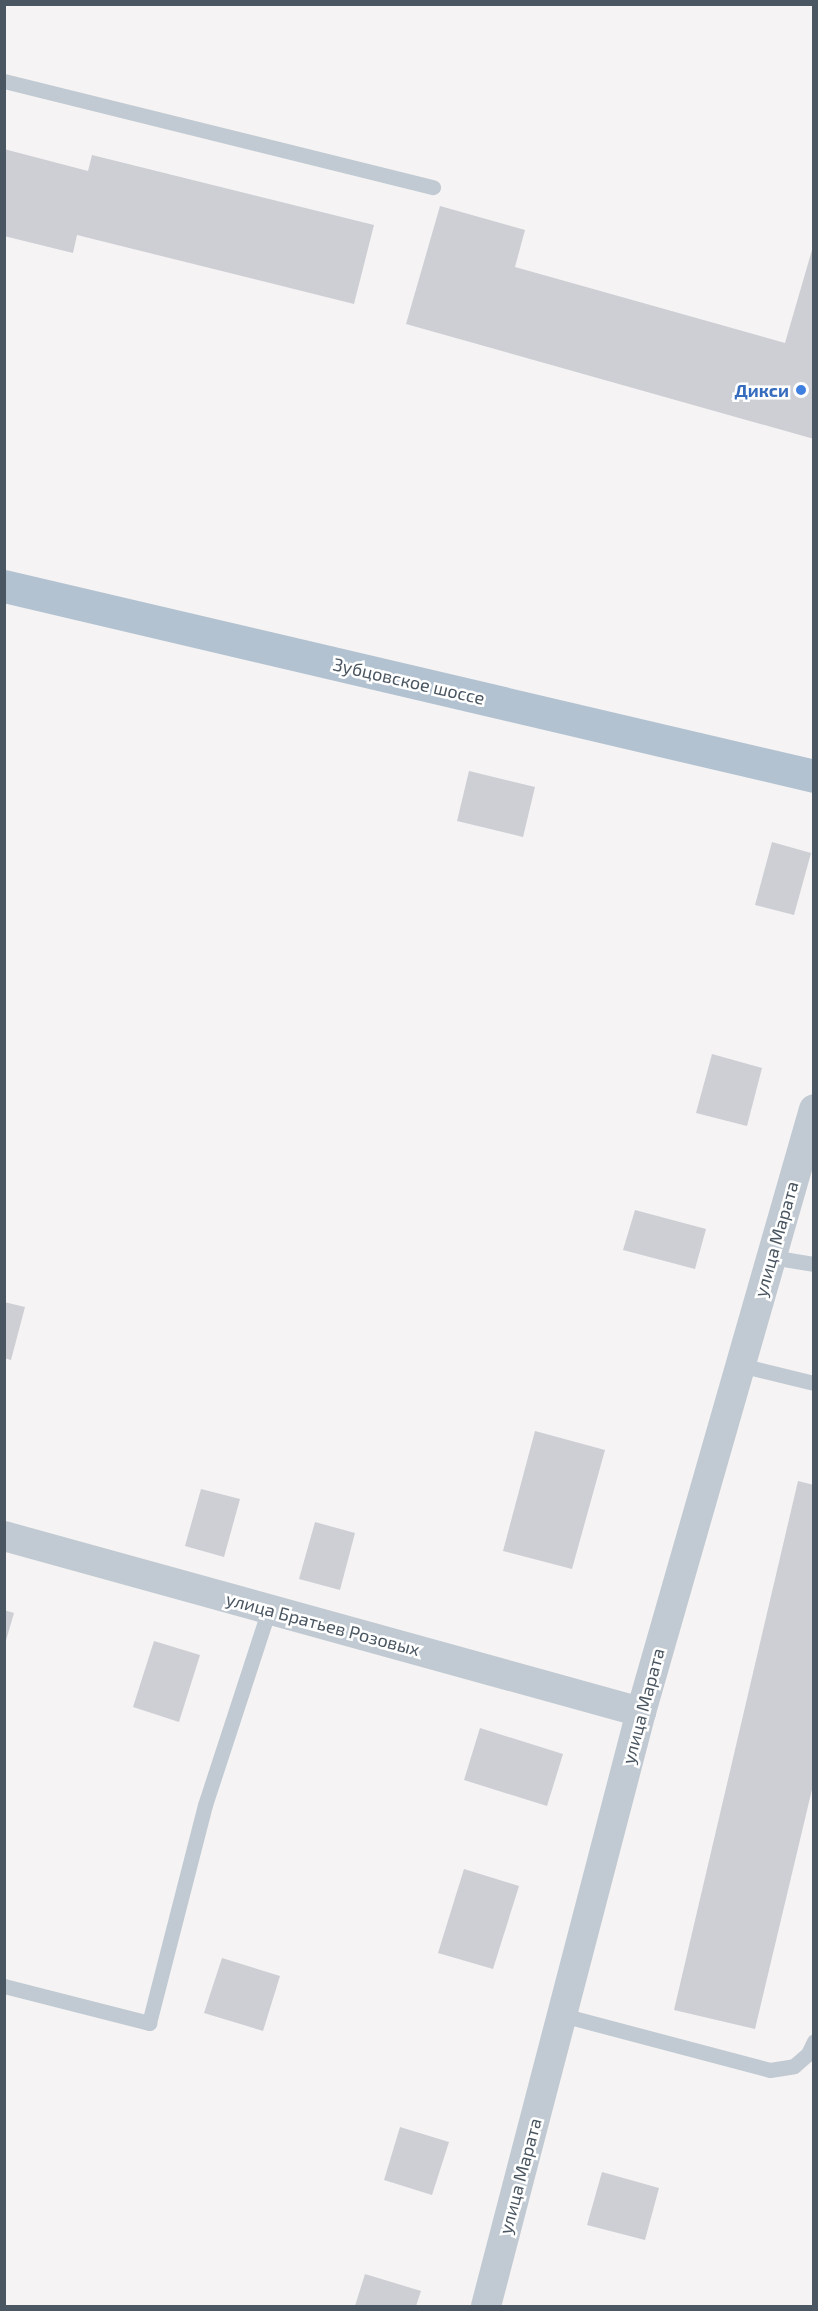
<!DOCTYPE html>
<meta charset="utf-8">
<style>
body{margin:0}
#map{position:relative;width:818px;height:2311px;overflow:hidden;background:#f5f3f3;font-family:"Exo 2",sans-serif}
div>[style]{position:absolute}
.building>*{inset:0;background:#cdcfd5}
.service>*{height:15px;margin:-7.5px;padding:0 7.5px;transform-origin:7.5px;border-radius:7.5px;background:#c1cad2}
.minor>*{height:30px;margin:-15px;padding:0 15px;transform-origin:15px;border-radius:15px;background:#c1cad2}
.primary>*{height:33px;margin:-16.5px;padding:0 16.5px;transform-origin:16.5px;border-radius:16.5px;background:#b3c2d1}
.dots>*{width:16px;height:16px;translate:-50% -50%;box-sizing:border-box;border:3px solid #fff;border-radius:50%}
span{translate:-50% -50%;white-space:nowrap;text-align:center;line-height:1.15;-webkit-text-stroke:5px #fff;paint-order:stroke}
.shop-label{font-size:18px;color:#366cbe;font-weight:700}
.right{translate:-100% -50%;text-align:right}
.street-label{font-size:18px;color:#4a5661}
.frame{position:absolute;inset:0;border:6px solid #4a5661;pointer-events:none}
</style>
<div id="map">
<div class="building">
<div style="clip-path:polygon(4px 149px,88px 171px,92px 155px,374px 225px,354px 304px,77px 235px,73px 253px,4px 236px)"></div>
<div style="clip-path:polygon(440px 206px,525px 230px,515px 267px,785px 343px,814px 243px,814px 439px,406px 324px)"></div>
<div style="clip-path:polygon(469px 771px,535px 787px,523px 837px,457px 821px)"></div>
<div style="clip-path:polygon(772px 842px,811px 853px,794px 915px,755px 905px)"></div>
<div style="clip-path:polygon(712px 1054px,762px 1068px,747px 1126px,696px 1113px)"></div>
<div style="clip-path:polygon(635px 1210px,706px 1229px,695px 1269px,623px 1250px)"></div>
<div style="clip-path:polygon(4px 1302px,25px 1307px,11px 1360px,4px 1358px)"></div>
<div style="clip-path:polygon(535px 1431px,605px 1450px,572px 1569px,503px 1551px)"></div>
<div style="clip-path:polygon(798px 1481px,814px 1485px,814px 1781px,755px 2029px,674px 2010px)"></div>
<div style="clip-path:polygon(201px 1489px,240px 1499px,224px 1557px,185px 1546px)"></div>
<div style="clip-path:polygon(315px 1522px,355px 1533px,340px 1590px,299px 1579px)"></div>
<div style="clip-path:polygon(4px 1610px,14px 1613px,5px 1644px,4px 1644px)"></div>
<div style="clip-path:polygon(154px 1641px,200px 1655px,179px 1722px,133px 1707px)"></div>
<div style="clip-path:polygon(480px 1728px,563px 1754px,547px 1806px,464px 1780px)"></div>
<div style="clip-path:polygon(464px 1869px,519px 1886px,493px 1969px,438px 1953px)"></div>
<div style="clip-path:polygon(222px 1958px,280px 1976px,263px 2031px,204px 2013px)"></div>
<div style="clip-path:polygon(400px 2127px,449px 2142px,432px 2195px,384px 2180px)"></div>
<div style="clip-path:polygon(602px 2172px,659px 2188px,645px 2240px,587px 2225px)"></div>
<div style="clip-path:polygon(365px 2274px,421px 2291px,416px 2306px,355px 2306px)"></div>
</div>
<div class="service">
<div style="left:4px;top:81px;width:442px;rotate:13.9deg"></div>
<div style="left:771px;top:1257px;width:44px;rotate:9.2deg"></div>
<div style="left:740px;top:1365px;width:76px;rotate:13.7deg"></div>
<div style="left:4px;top:1986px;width:150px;rotate:14.3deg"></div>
<div style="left:149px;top:2023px;width:225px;rotate:-75.6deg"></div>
<div style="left:205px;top:1805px;width:206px;rotate:-71.9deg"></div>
<div style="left:562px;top:2015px;width:215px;rotate:14.8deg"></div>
<div style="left:770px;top:2070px;width:24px;rotate:-9deg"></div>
<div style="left:794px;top:2066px;width:18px;rotate:-41deg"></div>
<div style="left:808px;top:2054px;width:14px;rotate:-65deg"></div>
</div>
<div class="minor">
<div style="left:4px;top:1536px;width:661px;rotate:15.45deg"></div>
<div style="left:486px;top:2306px;width:614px;rotate:-75.38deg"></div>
<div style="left:641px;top:1712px;width:627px;rotate:-73.99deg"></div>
</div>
<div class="primary">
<div style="left:4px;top:586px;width:832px;rotate:13.2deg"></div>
</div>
<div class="dots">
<div style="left:801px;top:390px;background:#3f7fe0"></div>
</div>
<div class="shop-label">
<span class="right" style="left:789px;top:390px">Дикси</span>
</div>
<div class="street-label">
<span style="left:409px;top:681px;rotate:13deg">Зубцовское шоссе</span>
<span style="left:776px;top:1239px;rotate:-74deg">улица Марата</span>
<span style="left:323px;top:1624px;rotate:15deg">улица Братьев Розовых</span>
<span style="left:643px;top:1706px;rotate:-75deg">улица Марата</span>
<span style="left:520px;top:2176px;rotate:-75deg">улица Марата</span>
</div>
<div class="frame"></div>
</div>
